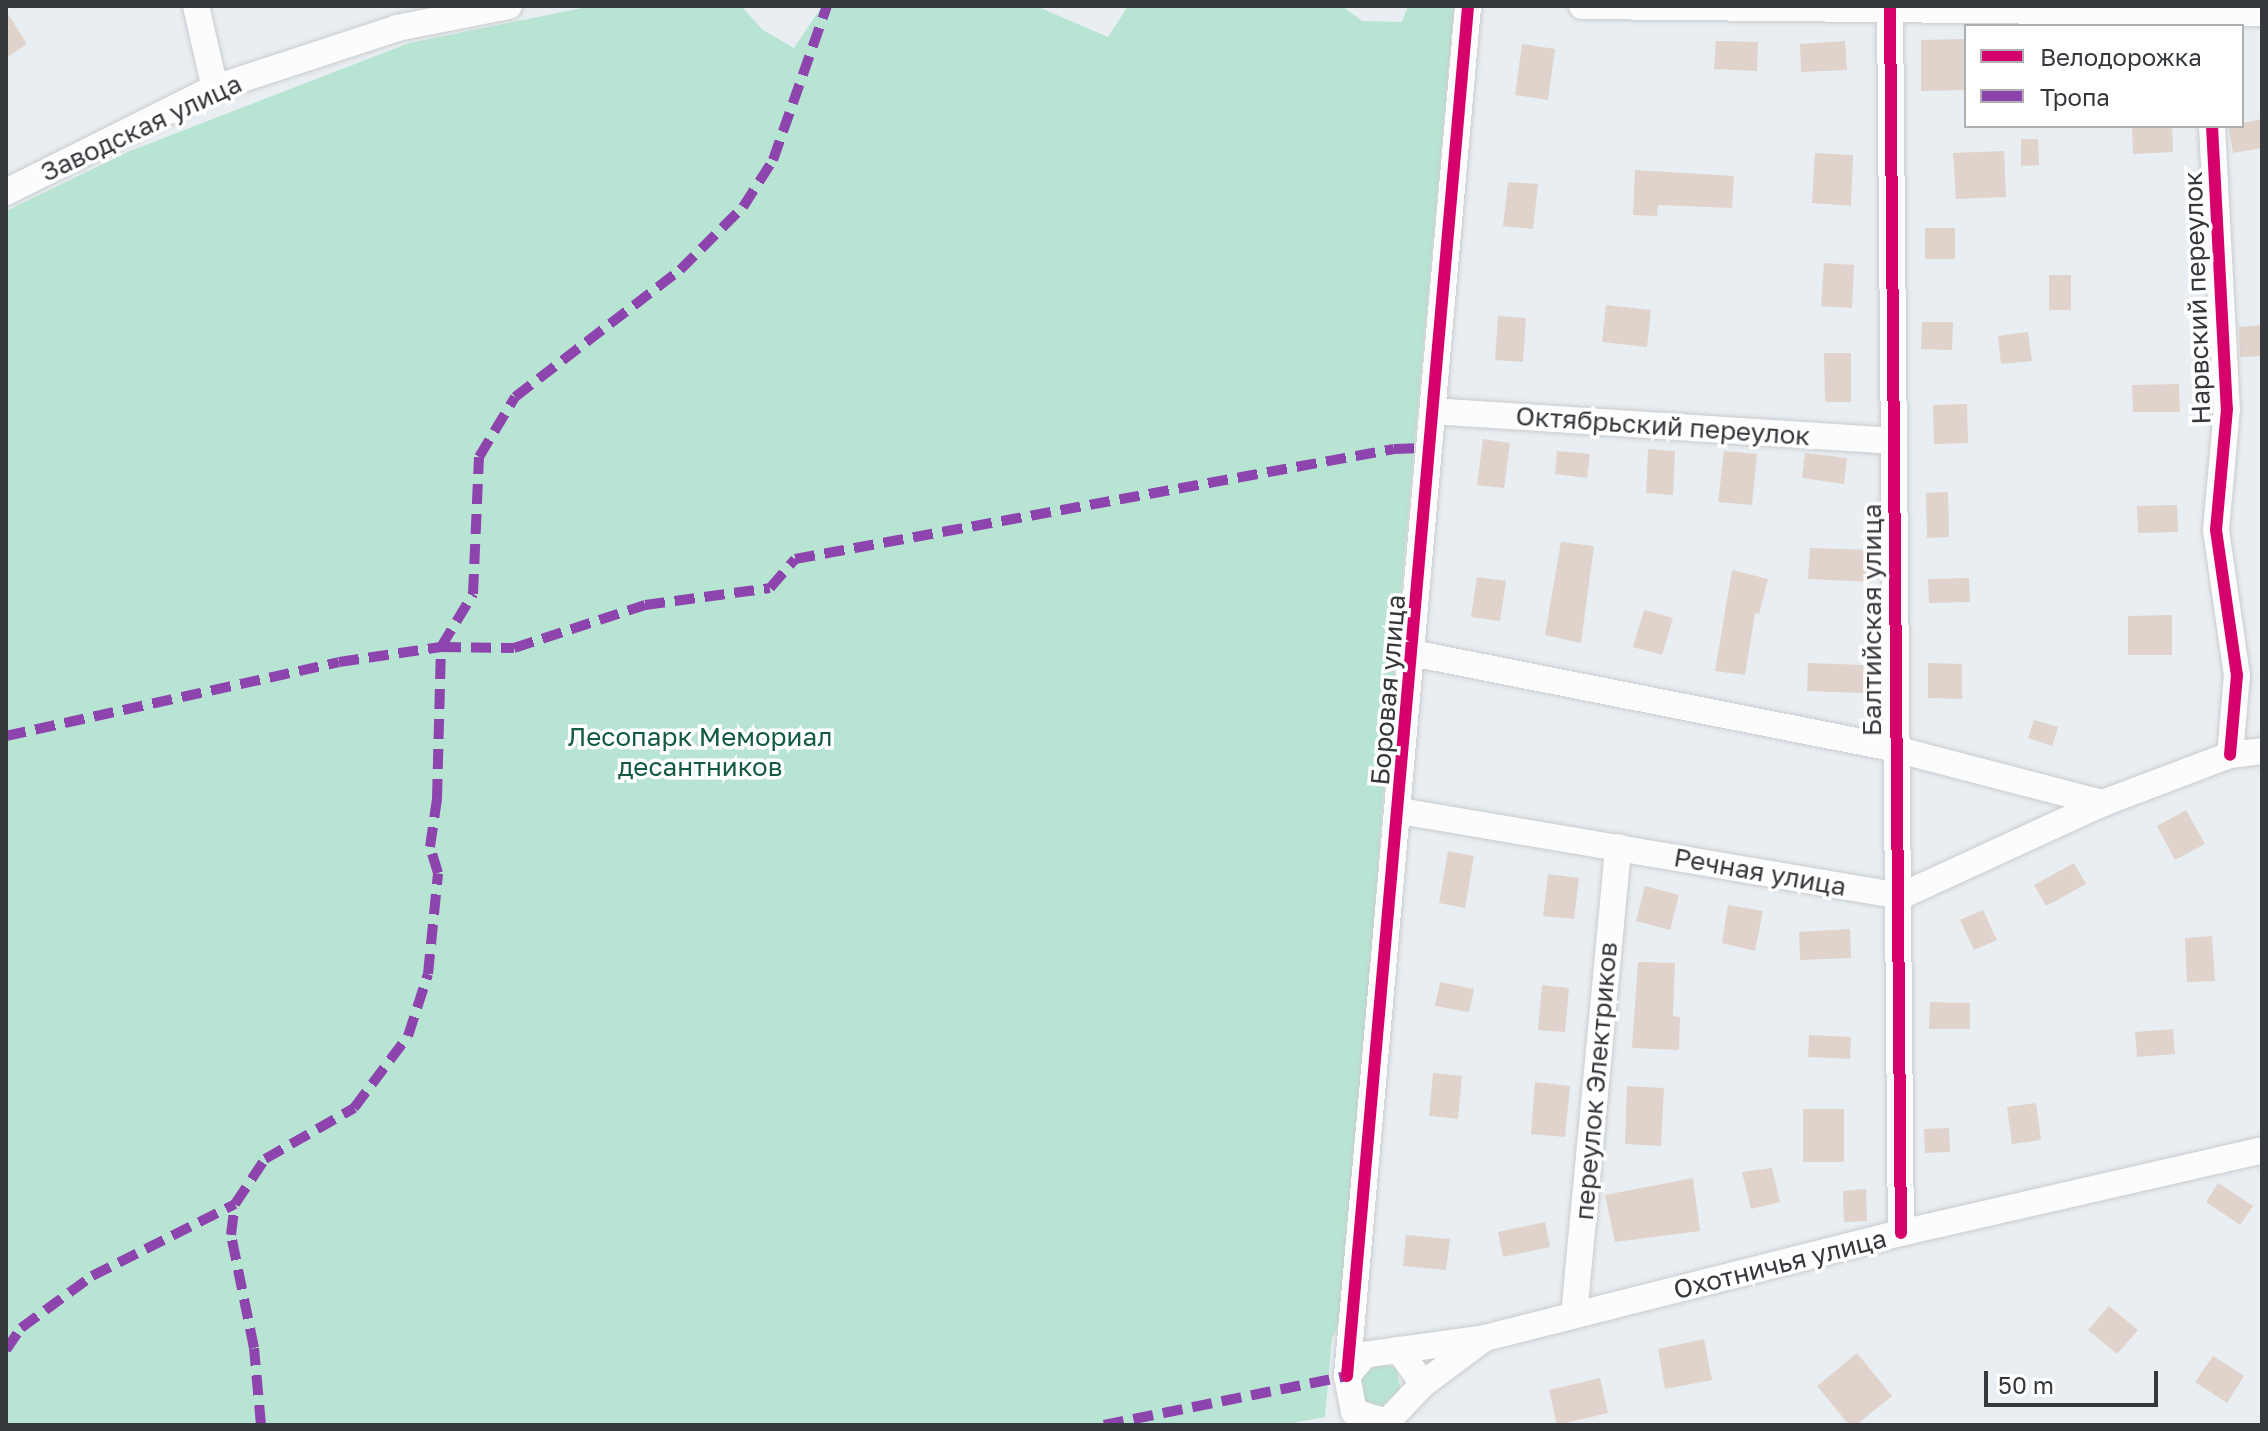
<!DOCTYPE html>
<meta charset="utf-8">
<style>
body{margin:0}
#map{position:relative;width:2268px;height:1431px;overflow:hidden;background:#e9eef2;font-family:"Golos Text",sans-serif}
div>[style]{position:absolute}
.green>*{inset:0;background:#b8e5d3}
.building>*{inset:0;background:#dfd3cc}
.roads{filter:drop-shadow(0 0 2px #c8cccf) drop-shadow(0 0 2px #c8cccf)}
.street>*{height:26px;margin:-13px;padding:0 13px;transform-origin:13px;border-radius:13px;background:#fcfcfd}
.quiet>*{height:10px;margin-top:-5px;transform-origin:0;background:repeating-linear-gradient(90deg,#8e44ad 0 20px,transparent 0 30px)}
.cycleway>*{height:12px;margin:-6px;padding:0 6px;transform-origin:6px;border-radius:6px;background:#d6006c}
span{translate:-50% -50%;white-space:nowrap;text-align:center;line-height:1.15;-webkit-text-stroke:7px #fff;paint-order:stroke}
.street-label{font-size:26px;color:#35383c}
.park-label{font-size:26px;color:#125a40}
.frame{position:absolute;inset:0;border:8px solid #35383c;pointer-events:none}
.legend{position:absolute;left:1964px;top:24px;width:280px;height:104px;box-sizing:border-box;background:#fff;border:2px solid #aeafb1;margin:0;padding:10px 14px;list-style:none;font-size:24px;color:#35383c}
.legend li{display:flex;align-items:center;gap:16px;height:40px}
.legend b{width:40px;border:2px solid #aeafb1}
.scale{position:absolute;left:1984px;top:1371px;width:174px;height:36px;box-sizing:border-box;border:4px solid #35383c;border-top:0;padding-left:10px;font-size:24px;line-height:28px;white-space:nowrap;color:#35383c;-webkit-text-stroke:6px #fff;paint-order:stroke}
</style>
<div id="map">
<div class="green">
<div style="clip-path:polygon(592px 6px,741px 6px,763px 30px,794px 48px,822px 6px,1036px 6px,1108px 37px,1128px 6px,1342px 6px,1362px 21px,1402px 22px,1408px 6px,1454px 6px,1384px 783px,1346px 1313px,1332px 1338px,1325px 1417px,1282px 1425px,6px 1425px,6px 211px,130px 151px,409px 43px)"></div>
<div style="clip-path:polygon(1384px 1362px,1396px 1369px,1401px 1390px,1393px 1406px,1367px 1410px,1355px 1381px,1361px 1371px)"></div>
</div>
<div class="building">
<div style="clip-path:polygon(6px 11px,27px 44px,6px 58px)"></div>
<div style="clip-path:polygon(1966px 39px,1966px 90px,1921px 91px,1921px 40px)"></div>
<div style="clip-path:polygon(1716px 41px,1758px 42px,1757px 71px,1714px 69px)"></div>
<div style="clip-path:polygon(1845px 41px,1847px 70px,1801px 72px,1800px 44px)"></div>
<div style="clip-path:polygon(1522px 44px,1555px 49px,1548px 100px,1515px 95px)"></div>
<div style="clip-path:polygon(2262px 119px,2262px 148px,2233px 153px,2228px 126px)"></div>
<div style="clip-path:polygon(2132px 126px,2172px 126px,2173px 152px,2133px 154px)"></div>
<div style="clip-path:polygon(2021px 139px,2038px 139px,2039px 165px,2021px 166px)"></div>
<div style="clip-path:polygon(2004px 151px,2006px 197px,1956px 199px,1953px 153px)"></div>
<div style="clip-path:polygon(1815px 153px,1853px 155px,1851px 206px,1812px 203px)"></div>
<div style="clip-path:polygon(1635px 170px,1734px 176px,1732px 208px,1658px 205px,1657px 216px,1633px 215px)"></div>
<div style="clip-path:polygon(1508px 182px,1538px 184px,1533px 229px,1503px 226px)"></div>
<div style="clip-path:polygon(1925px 228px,1955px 228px,1955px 259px,1925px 259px)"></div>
<div style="clip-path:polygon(1824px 263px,1854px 265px,1852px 308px,1821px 306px)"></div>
<div style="clip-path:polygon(2049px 275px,2071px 275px,2071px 310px,2049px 310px)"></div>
<div style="clip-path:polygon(1606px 305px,1651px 310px,1647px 347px,1602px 342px)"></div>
<div style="clip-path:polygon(1498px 316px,1526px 318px,1523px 362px,1495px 360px)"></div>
<div style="clip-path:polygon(1922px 322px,1953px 322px,1952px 350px,1921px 349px)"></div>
<div style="clip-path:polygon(2261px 325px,2262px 356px,2240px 357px,2239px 327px)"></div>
<div style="clip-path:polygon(2028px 332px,2032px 361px,2001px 364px,1998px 336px)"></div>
<div style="clip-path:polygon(1824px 353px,1851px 353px,1851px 402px,1825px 402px)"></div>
<div style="clip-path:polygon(2179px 384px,2180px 412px,2133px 412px,2132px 385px)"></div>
<div style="clip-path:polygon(1967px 404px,1968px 443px,1934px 444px,1933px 405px)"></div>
<div style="clip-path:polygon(1483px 439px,1510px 443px,1504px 488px,1477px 485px)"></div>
<div style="clip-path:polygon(1648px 449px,1675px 451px,1673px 495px,1646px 493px)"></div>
<div style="clip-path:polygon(1557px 451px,1590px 454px,1587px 478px,1555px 474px)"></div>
<div style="clip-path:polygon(1724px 451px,1757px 454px,1752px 505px,1718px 502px)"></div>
<div style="clip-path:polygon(1805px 453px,1847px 458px,1844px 484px,1802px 478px)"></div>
<div style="clip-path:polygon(1948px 492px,1949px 537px,1927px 538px,1926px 493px)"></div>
<div style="clip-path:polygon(2177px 505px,2178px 532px,2138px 533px,2137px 506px)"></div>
<div style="clip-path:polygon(1561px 542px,1594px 546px,1581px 643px,1545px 635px)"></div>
<div style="clip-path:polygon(1810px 548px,1874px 550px,1873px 582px,1808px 579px)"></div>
<div style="clip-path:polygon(1732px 570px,1768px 579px,1759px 614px,1755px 613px,1745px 675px,1715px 671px)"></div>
<div style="clip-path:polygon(1477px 577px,1506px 581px,1500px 621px,1471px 617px)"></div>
<div style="clip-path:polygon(1969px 578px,1970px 602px,1929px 603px,1928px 579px)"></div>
<div style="clip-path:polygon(1644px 610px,1673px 618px,1662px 655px,1633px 647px)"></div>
<div style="clip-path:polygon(2172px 615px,2172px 655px,2128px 655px,2128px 616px)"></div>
<div style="clip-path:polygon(1808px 663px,1864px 665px,1863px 693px,1807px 691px)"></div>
<div style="clip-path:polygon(1928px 663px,1962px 664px,1962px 699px,1928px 698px)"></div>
<div style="clip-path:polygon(2034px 720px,2058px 727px,2052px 746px,2028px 738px)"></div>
<div style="clip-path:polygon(2186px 810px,2205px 844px,2175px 860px,2157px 826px)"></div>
<div style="clip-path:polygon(1448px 851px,1474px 856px,1465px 908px,1439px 903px)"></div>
<div style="clip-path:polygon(2074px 863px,2086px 884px,2046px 906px,2034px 885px)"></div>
<div style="clip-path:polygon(1548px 874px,1579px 878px,1574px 919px,1543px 916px)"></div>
<div style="clip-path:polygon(1645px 886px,1679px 895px,1670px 930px,1636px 921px)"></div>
<div style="clip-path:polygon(1728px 905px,1763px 911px,1755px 951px,1722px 943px)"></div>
<div style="clip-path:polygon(1983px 910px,1997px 940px,1974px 950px,1960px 920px)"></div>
<div style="clip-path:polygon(1850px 929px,1851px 958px,1800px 960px,1799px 932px)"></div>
<div style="clip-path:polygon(2212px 936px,2215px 981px,2187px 982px,2185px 938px)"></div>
<div style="clip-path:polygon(1638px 962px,1675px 963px,1673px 1016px,1680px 1017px,1679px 1050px,1632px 1048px)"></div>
<div style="clip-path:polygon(1440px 982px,1474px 989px,1469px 1012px,1435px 1006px)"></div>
<div style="clip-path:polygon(1542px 985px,1569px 988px,1565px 1032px,1538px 1030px)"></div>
<div style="clip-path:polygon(1930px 1002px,1970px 1003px,1970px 1029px,1929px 1029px)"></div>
<div style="clip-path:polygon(2173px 1029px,2175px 1054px,2137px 1057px,2135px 1032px)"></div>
<div style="clip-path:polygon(1809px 1035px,1851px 1037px,1850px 1059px,1808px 1057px)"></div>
<div style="clip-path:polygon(1433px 1073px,1462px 1076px,1458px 1119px,1429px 1116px)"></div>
<div style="clip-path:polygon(1535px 1082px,1570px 1086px,1565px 1137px,1531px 1134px)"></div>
<div style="clip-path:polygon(1627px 1086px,1664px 1088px,1661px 1146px,1625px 1144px)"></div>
<div style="clip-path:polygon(2036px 1103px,2041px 1140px,2012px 1144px,2007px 1107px)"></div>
<div style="clip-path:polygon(1803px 1109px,1844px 1109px,1844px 1162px,1803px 1162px)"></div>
<div style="clip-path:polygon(1949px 1128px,1950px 1152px,1925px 1153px,1924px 1129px)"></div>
<div style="clip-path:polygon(1772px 1168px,1780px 1202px,1751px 1209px,1742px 1172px)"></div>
<div style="clip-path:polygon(1693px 1178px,1700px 1231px,1615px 1242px,1605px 1195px)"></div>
<div style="clip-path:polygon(2218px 1183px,2253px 1206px,2240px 1225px,2206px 1202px)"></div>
<div style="clip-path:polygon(1866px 1189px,1867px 1221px,1844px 1222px,1843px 1191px)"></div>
<div style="clip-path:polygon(1545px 1222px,1550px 1247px,1503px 1257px,1498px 1232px)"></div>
<div style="clip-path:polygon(1406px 1235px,1450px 1239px,1446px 1270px,1403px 1266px)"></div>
<div style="clip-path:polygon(2109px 1306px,2138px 1330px,2117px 1354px,2088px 1330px)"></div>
<div style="clip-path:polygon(1704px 1339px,1712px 1380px,1665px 1389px,1658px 1349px)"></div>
<div style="clip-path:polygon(1857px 1353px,1892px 1396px,1856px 1425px,1849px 1425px,1817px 1386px)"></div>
<div style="clip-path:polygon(2213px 1356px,2244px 1376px,2227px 1403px,2195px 1382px)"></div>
<div style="clip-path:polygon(1600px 1378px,1608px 1413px,1557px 1425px,1549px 1390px)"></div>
</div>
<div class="roads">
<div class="street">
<div style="left:196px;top:6px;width:84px;rotate:77deg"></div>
<div style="left:1582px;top:6px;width:680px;rotate:0.59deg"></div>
<div style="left:1890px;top:6px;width:1227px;rotate:89.49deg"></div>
<div style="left:2212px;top:126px;width:283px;rotate:87deg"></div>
<div style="left:2227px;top:409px;width:121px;rotate:95.2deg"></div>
<div style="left:2216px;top:530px;width:147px;rotate:81.8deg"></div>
<div style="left:2237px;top:675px;width:80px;rotate:95deg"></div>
<div style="left:6px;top:192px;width:233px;rotate:-26.5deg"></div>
<div style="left:215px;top:88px;width:192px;rotate:-18.2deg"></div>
<div style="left:397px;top:28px;width:114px;rotate:-11.1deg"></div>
<div style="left:1433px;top:411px;width:462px;rotate:3.7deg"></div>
<div style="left:1412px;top:653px;width:492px;rotate:11.2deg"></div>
<div style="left:1895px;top:749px;width:215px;rotate:14.6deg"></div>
<div style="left:1400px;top:811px;width:508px;rotate:9.63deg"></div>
<div style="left:1901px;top:896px;width:222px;rotate:-24.7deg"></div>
<div style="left:2103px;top:803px;width:136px;rotate:-20.7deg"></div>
<div style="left:2230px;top:755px;width:32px;rotate:-7deg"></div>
<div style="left:1574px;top:1315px;width:470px;rotate:-84.6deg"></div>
<div style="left:1399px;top:1350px;width:87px;rotate:-7.9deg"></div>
<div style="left:1485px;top:1338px;width:429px;rotate:-14.2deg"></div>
<div style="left:1901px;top:1233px;width:370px;rotate:-12.9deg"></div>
<div style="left:1347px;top:1376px;width:1375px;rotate:-84.95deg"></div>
<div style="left:1423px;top:1384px;width:74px;rotate:-36.7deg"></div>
<div style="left:1384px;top:1425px;width:57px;rotate:-46.4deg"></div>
<div style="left:1423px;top:1384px;width:42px;rotate:-125.2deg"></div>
<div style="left:1399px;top:1350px;width:34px;rotate:172deg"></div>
<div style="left:1365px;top:1355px;width:28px;rotate:131deg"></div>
<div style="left:1347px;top:1376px;width:37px;rotate:79deg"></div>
<div style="left:1354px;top:1412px;width:34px;rotate:17deg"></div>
</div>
</div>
<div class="quiet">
<div style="left:6px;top:736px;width:341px;rotate:-12.5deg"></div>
<div style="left:339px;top:662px;width:103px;rotate:-8.4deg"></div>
<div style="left:441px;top:647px;width:73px;rotate:0.8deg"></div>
<div style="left:514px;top:648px;width:138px;rotate:-18.2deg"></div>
<div style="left:645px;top:605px;width:126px;rotate:-7.7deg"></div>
<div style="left:770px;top:588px;width:38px;rotate:-49deg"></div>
<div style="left:795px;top:559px;width:609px;rotate:-10.41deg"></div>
<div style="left:1394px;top:449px;width:36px;rotate:-2deg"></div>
<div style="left:6px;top:1350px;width:27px;rotate:-56deg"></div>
<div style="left:21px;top:1328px;width:88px;rotate:-36.2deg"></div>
<div style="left:92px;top:1276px;width:160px;rotate:-26.7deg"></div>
<div style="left:261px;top:1425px;width:77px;rotate:-95.2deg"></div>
<div style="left:254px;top:1348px;width:115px;rotate:-101.5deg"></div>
<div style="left:231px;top:1235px;width:31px;rotate:-83deg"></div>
<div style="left:235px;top:1204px;width:54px;rotate:-56.3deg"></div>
<div style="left:265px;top:1159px;width:103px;rotate:-29.8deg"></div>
<div style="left:354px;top:1108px;width:90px;rotate:-53.1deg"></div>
<div style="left:408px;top:1036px;width:65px;rotate:-72.1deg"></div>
<div style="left:428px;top:974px;width:101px;rotate:-84.3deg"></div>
<div style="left:438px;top:873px;width:27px;rotate:-107deg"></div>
<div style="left:430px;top:847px;width:49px;rotate:-81.7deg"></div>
<div style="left:437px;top:799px;width:152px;rotate:-88.5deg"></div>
<div style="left:441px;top:647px;width:62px;rotate:-58.9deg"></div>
<div style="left:473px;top:594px;width:137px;rotate:-87.5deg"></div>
<div style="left:479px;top:457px;width:70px;rotate:-59deg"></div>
<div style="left:515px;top:397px;width:208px;rotate:-37.6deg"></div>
<div style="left:680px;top:270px;width:89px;rotate:-45deg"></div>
<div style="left:743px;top:207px;width:56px;rotate:-57.4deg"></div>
<div style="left:773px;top:160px;width:163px;rotate:-70.7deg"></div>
<div style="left:1104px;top:1425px;width:248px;rotate:-11.4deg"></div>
</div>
<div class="cycleway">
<div style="left:1890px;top:6px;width:1227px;rotate:89.49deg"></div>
<div style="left:2212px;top:126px;width:283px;rotate:87deg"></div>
<div style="left:2227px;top:409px;width:121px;rotate:95.2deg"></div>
<div style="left:2216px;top:530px;width:147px;rotate:81.8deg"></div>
<div style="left:2237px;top:675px;width:80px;rotate:95deg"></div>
<div style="left:1347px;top:1376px;width:1375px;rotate:-84.95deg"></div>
</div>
<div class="street-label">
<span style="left:141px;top:128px;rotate:-25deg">Заводская улица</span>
<span style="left:2197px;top:298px;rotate:-92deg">Нарвский переулок</span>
<span style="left:1663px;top:426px;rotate:4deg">Октябрьский переулок</span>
<span style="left:1872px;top:620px;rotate:-90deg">Балтийская улица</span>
<span style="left:1388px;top:690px;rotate:-85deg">Боровая улица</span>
<span style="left:1760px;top:872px;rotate:10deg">Речная улица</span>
<span style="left:1596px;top:1081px;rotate:-85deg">переулок Электриков</span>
<span style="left:1780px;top:1264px;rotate:-14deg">Охотничья улица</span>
</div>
<div class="park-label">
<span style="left:700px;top:752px">Лесопарк Мемориал<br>десантников</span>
</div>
<div class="frame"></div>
<ul class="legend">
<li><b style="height:10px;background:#d6006c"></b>Велодорожка</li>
<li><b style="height:10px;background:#8e44ad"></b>Тропа</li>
</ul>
<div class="scale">50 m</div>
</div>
